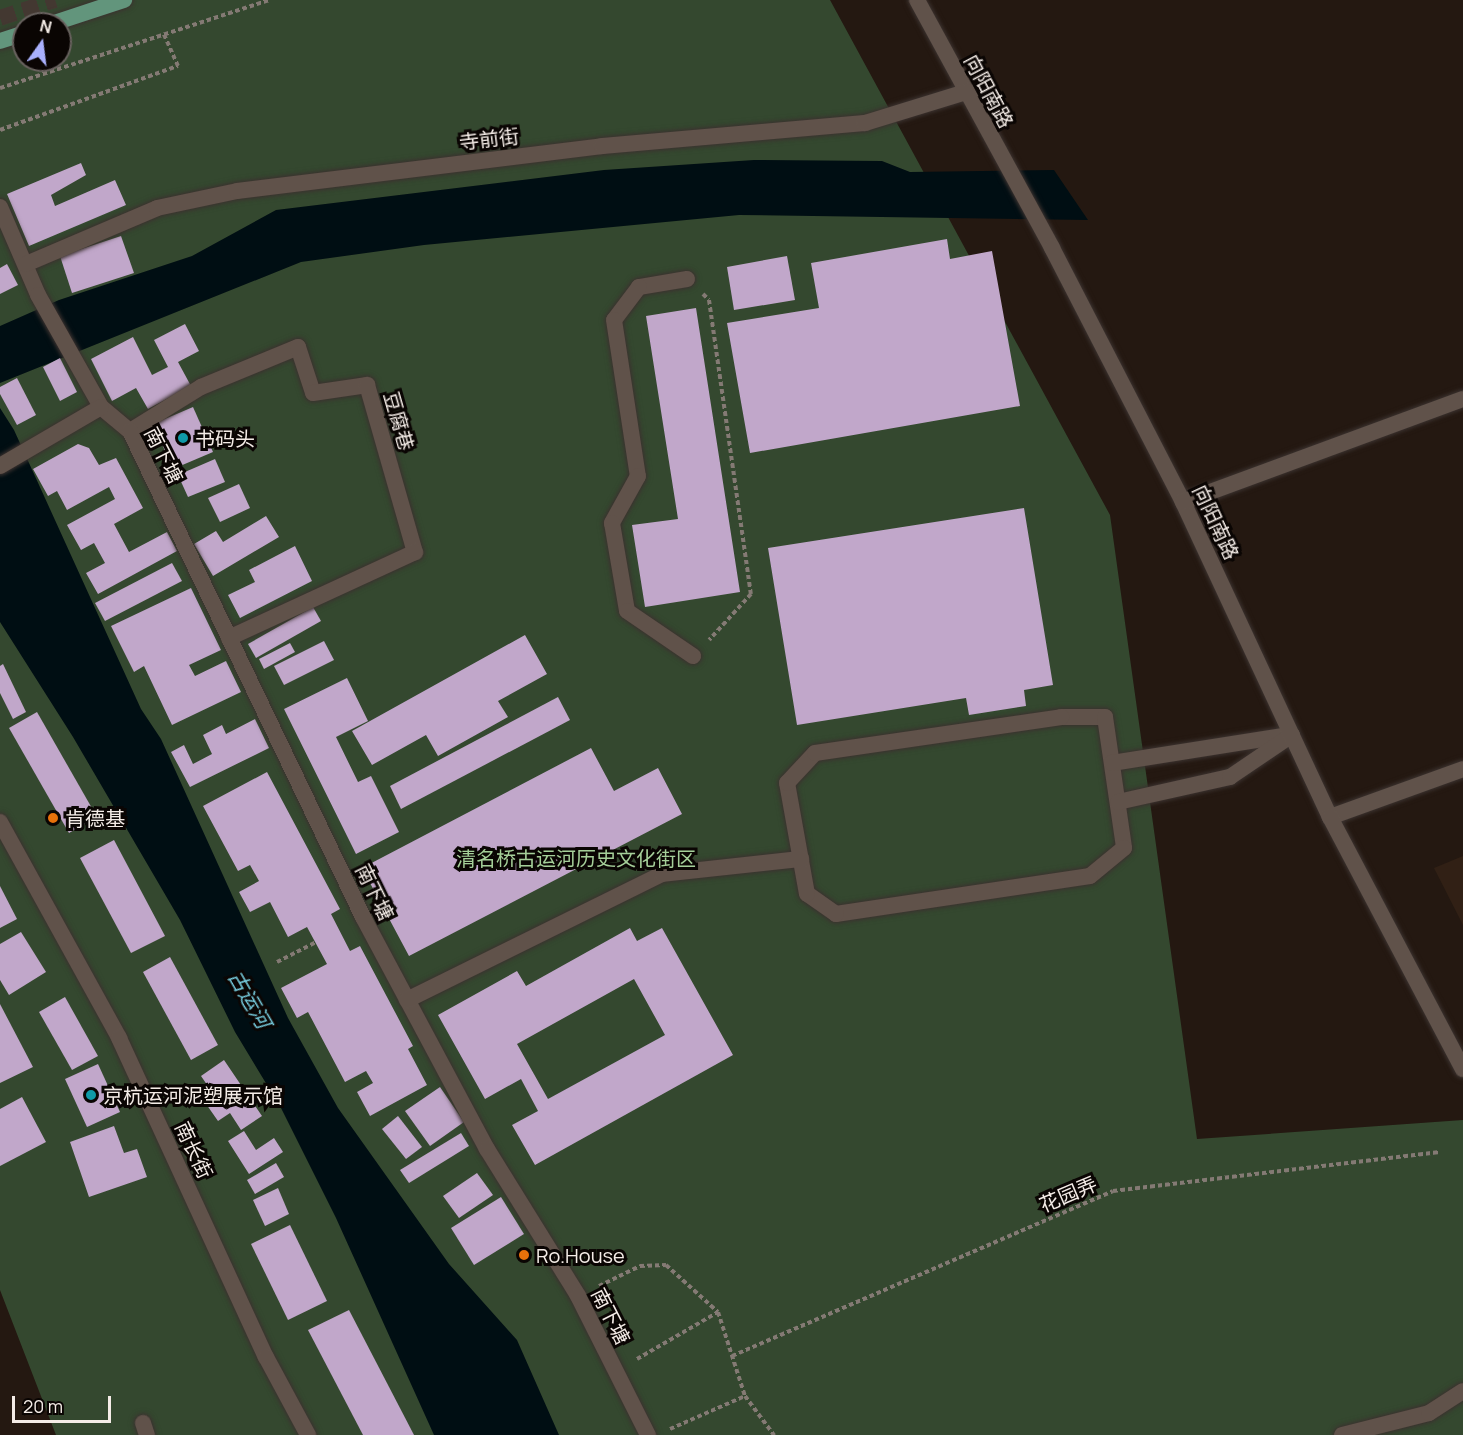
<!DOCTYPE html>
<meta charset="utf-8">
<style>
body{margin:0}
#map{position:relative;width:1463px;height:1435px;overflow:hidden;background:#241811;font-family:Manrope,"Noto Sans SC",sans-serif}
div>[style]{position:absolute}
.built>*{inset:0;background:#312015}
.green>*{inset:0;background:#34482f}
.water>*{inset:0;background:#000e13}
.building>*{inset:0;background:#c1a7ca}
.trunk-tunnel>*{height:16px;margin-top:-8px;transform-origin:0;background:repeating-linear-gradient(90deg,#433831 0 16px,transparent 0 24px)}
.path>*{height:4px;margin-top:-2px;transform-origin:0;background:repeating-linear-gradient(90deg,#847a74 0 4.5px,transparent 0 7.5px)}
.roads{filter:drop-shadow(0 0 2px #3b322f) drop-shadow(0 0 2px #3b322f)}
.service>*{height:16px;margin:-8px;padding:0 8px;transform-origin:8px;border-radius:8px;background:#60524a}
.pedestrian>*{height:16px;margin:-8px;padding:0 8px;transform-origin:8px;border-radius:8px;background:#60524a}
.minor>*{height:16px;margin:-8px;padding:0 8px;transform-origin:8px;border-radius:8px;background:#60524a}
.primary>*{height:16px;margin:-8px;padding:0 8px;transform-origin:8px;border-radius:8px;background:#62957c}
.dots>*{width:16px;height:16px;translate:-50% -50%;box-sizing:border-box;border:3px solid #0a0503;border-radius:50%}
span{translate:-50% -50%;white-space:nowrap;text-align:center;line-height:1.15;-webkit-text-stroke:6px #0a0503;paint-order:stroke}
.street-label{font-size:20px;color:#f4ece7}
.poi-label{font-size:20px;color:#f4ece7}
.left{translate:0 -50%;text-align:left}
.park-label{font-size:20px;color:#a5cf99}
.water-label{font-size:21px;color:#77cddf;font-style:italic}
.north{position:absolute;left:12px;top:12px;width:60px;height:60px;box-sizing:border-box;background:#0a0503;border:2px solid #68615e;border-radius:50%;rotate:14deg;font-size:16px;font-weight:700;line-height:24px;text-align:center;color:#f4ece7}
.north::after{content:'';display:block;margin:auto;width:21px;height:27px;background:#a9b0fc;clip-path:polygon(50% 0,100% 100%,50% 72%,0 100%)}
.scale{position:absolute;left:12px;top:1396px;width:99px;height:27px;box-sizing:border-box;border:3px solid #f4ece7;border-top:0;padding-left:8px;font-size:18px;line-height:21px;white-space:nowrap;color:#f4ece7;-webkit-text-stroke:4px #0a0503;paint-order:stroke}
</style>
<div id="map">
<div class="built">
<div style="clip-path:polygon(1463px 856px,1463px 925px,1434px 868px)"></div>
</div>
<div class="green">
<div style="clip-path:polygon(evenodd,0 0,830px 0,1110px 515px,1197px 1139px,1463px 1120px,1463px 1435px,56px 1435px,0 1290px,0 0,24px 24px,60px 24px,60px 60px,24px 60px,24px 24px)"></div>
</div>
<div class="water">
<div style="clip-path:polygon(754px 160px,882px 161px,910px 172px,1054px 170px,1088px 220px,739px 215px,424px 245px,301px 262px,0 383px,0 326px,59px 300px,192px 256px,276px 210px,604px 170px)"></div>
<div style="clip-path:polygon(0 408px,14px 430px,141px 709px,161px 739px,288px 1018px,338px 1108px,449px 1264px,517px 1340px,559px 1435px,434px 1435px,336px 1218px,281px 1108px,235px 1032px,180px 920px,73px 737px,0 622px)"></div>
</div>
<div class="building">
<div style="clip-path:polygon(81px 163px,86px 175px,51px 195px,55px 206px,115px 180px,126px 205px,29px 246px,7px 194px)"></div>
<div style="clip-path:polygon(121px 236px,134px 273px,72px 293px,60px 256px)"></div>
<div style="clip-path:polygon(947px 239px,950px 259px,992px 251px,1020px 406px,750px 453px,727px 323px,819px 308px,811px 263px)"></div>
<div style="clip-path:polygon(787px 256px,795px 300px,734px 310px,727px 267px)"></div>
<div style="clip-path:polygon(7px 264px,18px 285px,0 294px,0 268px)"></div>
<div style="clip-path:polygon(696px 308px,740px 592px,645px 607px,632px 525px,678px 519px,646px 316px)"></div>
<div style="clip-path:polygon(185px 324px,199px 351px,178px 362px,191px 386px,148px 409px,136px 388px,112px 401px,91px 359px,133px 337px,152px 375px,168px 367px,154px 340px)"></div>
<div style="clip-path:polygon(60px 358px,77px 392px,60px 401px,43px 367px)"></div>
<div style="clip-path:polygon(17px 378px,36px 415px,17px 425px,0 394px,0 387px)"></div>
<div style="clip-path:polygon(193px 407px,213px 452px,173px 469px,153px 424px)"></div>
<div style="clip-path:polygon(78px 444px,89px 448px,99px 465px,116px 458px,143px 508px,114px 524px,129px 552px,167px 532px,177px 551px,98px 594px,86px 573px,105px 563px,94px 543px,81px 550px,67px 525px,115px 499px,109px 487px,67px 510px,57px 491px,48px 496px,33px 469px)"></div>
<div style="clip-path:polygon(215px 459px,225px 482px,188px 497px,178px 475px)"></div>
<div style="clip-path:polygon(239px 484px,250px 508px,220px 522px,208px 498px)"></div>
<div style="clip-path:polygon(1024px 508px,1053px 685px,1024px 690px,1026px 706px,969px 715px,966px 698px,797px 725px,768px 548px)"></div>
<div style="clip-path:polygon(266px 516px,279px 537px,213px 576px,194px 544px,216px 531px,223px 542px)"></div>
<div style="clip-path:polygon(295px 546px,312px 581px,240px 618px,228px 595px,255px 582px,249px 570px)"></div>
<div style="clip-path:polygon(172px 563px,182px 581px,105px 621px,95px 603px)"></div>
<div style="clip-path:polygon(191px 588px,221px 650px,189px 665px,195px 676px,226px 661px,241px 692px,172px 725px,144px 666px,134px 672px,111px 626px)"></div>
<div style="clip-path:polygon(313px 607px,321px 621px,256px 658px,248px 644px)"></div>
<div style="clip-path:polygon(525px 635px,547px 674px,498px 701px,508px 717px,438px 756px,426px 735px,372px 765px,352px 731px)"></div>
<div style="clip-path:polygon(324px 641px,334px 660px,284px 685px,274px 666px)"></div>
<div style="clip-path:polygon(290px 643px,295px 652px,264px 669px,259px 659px)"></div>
<div style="clip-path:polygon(3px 664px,26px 712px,13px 719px,0 693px,0 666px)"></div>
<div style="clip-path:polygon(347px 678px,368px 721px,336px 737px,358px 782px,371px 776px,399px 832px,356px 854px,284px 709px)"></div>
<div style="clip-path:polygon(558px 697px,570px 720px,401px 809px,390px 786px)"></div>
<div style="clip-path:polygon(37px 712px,97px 817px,69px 833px,9px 728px)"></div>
<div style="clip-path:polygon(255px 719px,269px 748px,190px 787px,171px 752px,184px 745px,193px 764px,212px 754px,203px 735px,222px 725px,226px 734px)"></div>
<div style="clip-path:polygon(591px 748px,614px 791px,658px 768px,682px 814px,409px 956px,362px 868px)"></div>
<div style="clip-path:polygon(267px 772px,340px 909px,331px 914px,350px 951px,360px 946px,413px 1046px,408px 1049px,427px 1085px,370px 1116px,357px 1092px,373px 1083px,366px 1071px,345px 1082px,308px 1012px,297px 1018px,281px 988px,327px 964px,307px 927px,288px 937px,270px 902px,250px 912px,239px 892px,259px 881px,250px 865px,238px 871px,203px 806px)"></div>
<div style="clip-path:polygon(114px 840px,165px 936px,131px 953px,80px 858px)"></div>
<div style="clip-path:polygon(0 886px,17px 919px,0 928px)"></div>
<div style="clip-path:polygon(evenodd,630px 928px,637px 941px,662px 928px,733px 1055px,535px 1165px,512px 1125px,538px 1111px,521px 1079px,485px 1099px,438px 1015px,517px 971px,526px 986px,630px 928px,634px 979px,665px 1035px,548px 1099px,517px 1044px,634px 979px)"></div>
<div style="clip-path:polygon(21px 932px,46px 972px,9px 995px,0 980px,0 944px)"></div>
<div style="clip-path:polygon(170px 957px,218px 1045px,191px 1060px,143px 972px)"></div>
<div style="clip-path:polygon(65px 997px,98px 1056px,72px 1070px,39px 1012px)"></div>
<div style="clip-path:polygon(0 1004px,33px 1067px,0 1083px)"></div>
<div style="clip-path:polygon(224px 1060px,262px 1116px,241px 1130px,230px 1113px,218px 1121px,204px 1101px,214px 1095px,201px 1076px)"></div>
<div style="clip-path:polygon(98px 1064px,120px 1112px,87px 1127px,65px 1079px)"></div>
<div style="clip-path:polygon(440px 1087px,464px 1122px,430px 1146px,405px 1111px)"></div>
<div style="clip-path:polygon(22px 1097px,46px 1142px,0 1166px,0 1109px)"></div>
<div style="clip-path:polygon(398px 1116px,422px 1147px,406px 1159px,382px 1129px)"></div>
<div style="clip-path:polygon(114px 1126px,124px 1153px,137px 1149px,147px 1177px,89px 1197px,70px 1142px)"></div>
<div style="clip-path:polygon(244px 1131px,256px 1150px,274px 1138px,283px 1152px,249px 1174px,228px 1141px)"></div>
<div style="clip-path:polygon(461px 1133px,469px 1146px,409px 1183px,400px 1170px)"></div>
<div style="clip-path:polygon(276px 1163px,284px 1177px,255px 1194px,247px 1180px)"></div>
<div style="clip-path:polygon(477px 1173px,493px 1195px,459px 1218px,443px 1196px)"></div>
<div style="clip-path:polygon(278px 1188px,289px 1214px,265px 1226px,253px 1200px)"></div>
<div style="clip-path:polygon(501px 1197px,524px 1234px,474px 1265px,451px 1228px)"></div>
<div style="clip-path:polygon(290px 1225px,327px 1301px,288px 1320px,251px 1244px)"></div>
<div style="clip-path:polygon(349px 1310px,414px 1435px,363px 1435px,308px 1330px)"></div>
</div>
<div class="trunk-tunnel">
<div style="left:0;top:18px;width:58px;rotate:-18.1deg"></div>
</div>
<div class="path">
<div style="left:0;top:88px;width:284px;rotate:-18.1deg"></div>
<div style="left:0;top:130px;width:189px;rotate:-19.8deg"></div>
<div style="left:178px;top:66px;width:35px;rotate:-114deg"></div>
<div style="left:703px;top:294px;width:8px;rotate:45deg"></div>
<div style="left:709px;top:300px;width:297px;rotate:81.9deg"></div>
<div style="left:751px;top:594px;width:62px;rotate:132.4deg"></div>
<div style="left:277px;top:962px;width:44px;rotate:-27.1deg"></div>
<div style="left:599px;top:1286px;width:46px;rotate:-26deg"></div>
<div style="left:640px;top:1266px;width:26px;rotate:-2deg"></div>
<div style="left:666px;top:1265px;width:70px;rotate:42.1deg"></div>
<div style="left:718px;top:1312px;width:88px;rotate:72.2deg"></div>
<div style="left:732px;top:1356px;width:415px;rotate:-23.4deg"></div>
<div style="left:1113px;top:1191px;width:329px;rotate:-6.8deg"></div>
<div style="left:637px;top:1359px;width:94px;rotate:-30.1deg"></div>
<div style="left:670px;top:1429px;width:82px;rotate:-23.7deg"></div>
<div style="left:745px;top:1396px;width:49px;rotate:53.4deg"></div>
</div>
<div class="roads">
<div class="service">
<div style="left:687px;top:279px;width:49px;rotate:170.5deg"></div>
<div style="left:639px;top:287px;width:41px;rotate:127.1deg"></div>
<div style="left:614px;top:320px;width:158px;rotate:81.3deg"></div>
<div style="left:638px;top:476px;width:54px;rotate:119deg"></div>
<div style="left:612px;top:523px;width:89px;rotate:80.3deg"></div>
<div style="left:627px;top:611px;width:80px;rotate:34.3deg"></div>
<div style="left:130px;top:431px;width:84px;rotate:-31.8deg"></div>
<div style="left:201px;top:387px;width:105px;rotate:-22.4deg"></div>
<div style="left:298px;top:347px;width:48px;rotate:71.9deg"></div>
<div style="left:313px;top:393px;width:55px;rotate:-8.4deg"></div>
<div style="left:367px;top:385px;width:174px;rotate:74deg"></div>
<div style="left:415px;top:552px;width:205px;rotate:155.2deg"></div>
<div style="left:1061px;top:717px;width:44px"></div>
<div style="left:1105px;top:717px;width:132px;rotate:81.7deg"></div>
<div style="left:1124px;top:848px;width:44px;rotate:140.5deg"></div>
<div style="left:1090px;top:876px;width:257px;rotate:171.5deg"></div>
<div style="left:836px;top:914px;width:35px;rotate:-145deg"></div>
<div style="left:807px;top:894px;width:113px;rotate:-100.2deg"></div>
<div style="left:787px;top:783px;width:41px;rotate:-47deg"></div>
<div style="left:815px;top:753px;width:249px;rotate:-8.3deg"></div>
<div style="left:1112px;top:763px;width:178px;rotate:-9deg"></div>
<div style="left:1118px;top:802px;width:115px;rotate:-12.6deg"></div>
<div style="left:1230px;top:777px;width:75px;rotate:-34.1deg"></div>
<div style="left:1330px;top:817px;width:141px;rotate:-19.8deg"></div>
<div style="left:143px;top:1423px;width:13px;rotate:72deg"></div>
<div style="left:1342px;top:1435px;width:90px;rotate:-14.2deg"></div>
<div style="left:1429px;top:1413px;width:40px;rotate:-32.9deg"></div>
</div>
<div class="pedestrian">
<div style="left:0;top:207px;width:96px;rotate:66.6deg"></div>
<div style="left:38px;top:295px;width:129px;rotate:60.6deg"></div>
<div style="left:101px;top:407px;width:38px;rotate:40deg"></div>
<div style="left:130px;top:431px;width:539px;rotate:64.39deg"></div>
<div style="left:363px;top:917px;width:263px;rotate:61.9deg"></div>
<div style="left:487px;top:1149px;width:173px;rotate:58.2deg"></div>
<div style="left:578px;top:1296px;width:156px;rotate:63.3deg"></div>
<div style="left:0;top:466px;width:117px;rotate:-30.3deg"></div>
<div style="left:0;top:822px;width:247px;rotate:61.1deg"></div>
<div style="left:119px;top:1038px;width:351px;rotate:65.3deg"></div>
<div style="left:266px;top:1357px;width:89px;rotate:61.7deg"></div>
<div style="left:407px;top:1000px;width:284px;rotate:-26.3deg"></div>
<div style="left:662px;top:874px;width:140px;rotate:-6.2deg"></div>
</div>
<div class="minor">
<div style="left:917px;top:0;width:282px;rotate:61.4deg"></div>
<div style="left:1052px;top:248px;width:286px;rotate:62.7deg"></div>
<div style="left:1183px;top:502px;width:348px;rotate:65deg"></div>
<div style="left:1330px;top:817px;width:285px;rotate:62.2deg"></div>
<div style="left:26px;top:264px;width:142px;rotate:-23.1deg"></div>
<div style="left:157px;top:208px;width:82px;rotate:-12deg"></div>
<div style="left:237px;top:191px;width:368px;rotate:-7deg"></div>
<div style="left:602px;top:146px;width:264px;rotate:-5deg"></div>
<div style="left:865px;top:123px;width:106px;rotate:-17.1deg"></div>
<div style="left:1183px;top:502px;width:298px;rotate:-20.2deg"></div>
</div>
<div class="primary">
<div style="left:51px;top:24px;width:77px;rotate:-18.2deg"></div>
<div style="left:0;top:41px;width:25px;rotate:-18deg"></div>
</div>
</div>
<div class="dots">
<div style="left:183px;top:438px;background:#0f9aa8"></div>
<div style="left:53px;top:818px;background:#e8710a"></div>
<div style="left:91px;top:1095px;background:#0f9aa8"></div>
<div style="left:524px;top:1255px;background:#e8710a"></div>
</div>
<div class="street-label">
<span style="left:989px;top:91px;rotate:62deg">向阳南路</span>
<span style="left:489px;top:139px;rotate:-7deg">寺前街</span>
<span style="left:399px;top:421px;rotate:74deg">豆腐巷</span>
<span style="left:164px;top:455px;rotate:63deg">南下塘</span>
<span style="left:1216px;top:522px;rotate:65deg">向阳南路</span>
<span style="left:375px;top:892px;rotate:64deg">南下塘</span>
<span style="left:194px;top:1150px;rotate:65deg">南长街</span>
<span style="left:1068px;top:1194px;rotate:-23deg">花园弄</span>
<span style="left:611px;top:1316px;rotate:63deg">南下塘</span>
</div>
<div class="poi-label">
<span class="left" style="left:195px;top:438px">书码头</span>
<span class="left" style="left:65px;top:818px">肯德基</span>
<span class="left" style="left:103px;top:1095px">京杭运河泥塑展示馆</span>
<span class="left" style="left:536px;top:1255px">Ro.House</span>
</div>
<div class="park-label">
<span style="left:576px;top:858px">清名桥古运河历史文化街区</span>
</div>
<div class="water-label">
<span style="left:250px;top:999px;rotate:60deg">古运河</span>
</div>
<div class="north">N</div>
<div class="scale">20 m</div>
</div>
